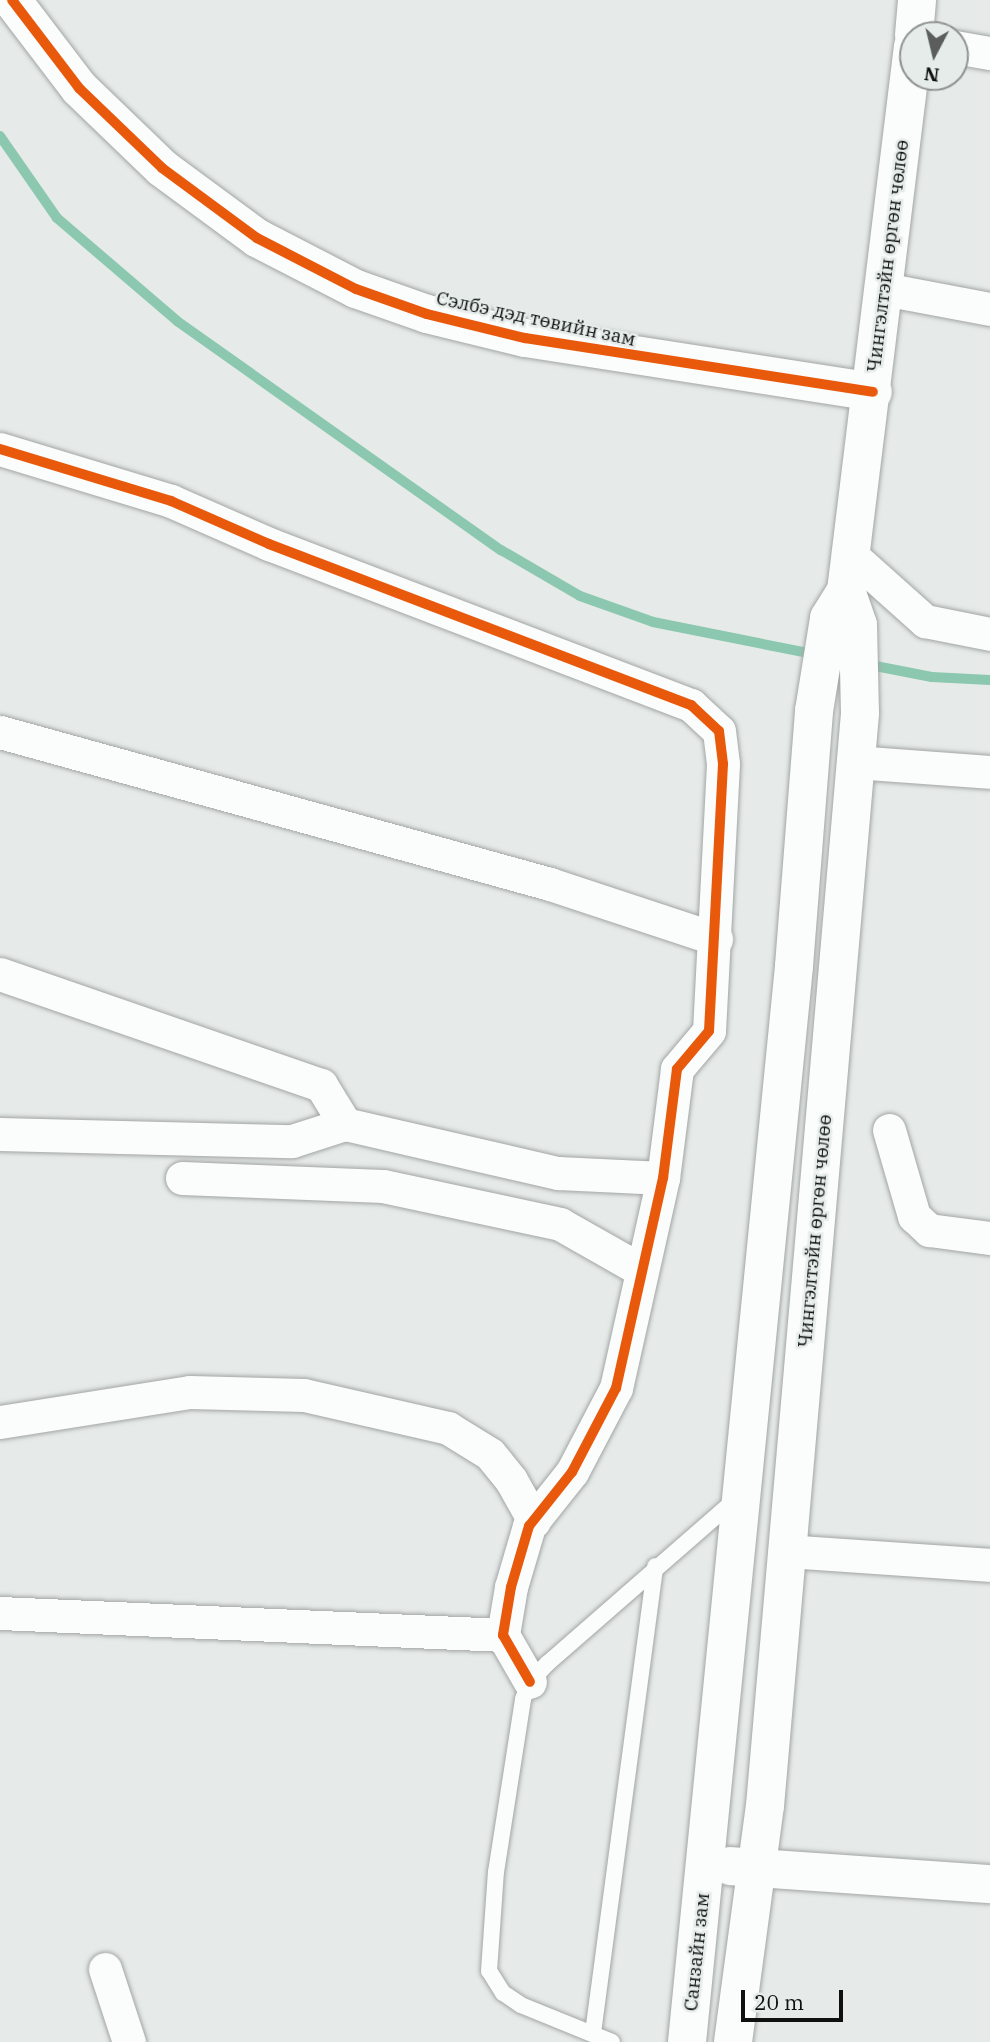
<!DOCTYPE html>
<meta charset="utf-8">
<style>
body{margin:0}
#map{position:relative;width:990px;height:2042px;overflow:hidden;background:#e6ebe9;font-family:"IBM Plex Serif",serif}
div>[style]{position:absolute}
.stream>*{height:10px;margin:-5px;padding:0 5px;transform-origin:5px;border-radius:5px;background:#8cc8b0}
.roads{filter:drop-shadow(0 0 2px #a2a5a4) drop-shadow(0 0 2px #a2a5a4)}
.lane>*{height:16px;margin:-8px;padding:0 8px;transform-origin:8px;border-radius:8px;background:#fbfcfc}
.street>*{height:33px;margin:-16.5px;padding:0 16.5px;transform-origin:16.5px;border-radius:16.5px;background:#fbfcfc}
.secondary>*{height:38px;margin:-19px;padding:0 19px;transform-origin:19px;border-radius:19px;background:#fbfcfc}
.cycleway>*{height:10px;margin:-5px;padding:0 5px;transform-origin:5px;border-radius:5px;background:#e8590c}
span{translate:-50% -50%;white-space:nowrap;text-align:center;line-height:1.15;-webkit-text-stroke:5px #e5ece9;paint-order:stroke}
.street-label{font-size:19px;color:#0e1110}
.north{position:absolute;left:899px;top:21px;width:70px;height:70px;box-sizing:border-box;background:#e5ece9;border:2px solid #8f9492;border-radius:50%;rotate:187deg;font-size:19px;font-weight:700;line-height:28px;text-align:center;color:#0e1110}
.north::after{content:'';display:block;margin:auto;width:24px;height:32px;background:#5a5d5c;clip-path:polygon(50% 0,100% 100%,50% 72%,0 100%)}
.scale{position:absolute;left:741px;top:1990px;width:102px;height:32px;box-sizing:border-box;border:4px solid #0e1110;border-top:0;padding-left:9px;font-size:21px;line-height:24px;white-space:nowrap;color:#0e1110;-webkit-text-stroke:5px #e5ece9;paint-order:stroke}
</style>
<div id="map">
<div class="stream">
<div style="left:0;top:136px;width:100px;rotate:55.2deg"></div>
<div style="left:57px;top:218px;width:158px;rotate:40.6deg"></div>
<div style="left:177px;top:321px;width:397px;rotate:35.3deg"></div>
<div style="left:501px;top:550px;width:91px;rotate:30.2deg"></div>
<div style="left:580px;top:596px;width:77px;rotate:19.6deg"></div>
<div style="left:653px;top:622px;width:168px;rotate:11.3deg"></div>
<div style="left:865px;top:664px;width:68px;rotate:11deg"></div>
<div style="left:932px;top:677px;width:58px;rotate:3deg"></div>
</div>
<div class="roads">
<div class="lane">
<div style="left:593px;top:2033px;width:471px;rotate:-82.4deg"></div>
<div style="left:612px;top:2042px;width:98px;rotate:-157.9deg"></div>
<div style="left:521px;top:2005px;width:22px;rotate:-146deg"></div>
<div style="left:503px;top:1993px;width:26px;rotate:-122deg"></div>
<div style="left:489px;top:1971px;width:99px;rotate:-86deg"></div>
<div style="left:496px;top:1872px;width:175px;rotate:-81.1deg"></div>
<div style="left:523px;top:1699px;width:18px;rotate:-68deg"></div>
<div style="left:530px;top:1682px;width:26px;rotate:-47deg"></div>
<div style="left:548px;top:1663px;width:249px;rotate:-41.1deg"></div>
</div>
<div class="street">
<div style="left:955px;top:47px;width:36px;rotate:10deg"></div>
<div style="left:884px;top:289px;width:108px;rotate:10.7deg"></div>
<div style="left:0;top:449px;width:179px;rotate:16.9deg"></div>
<div style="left:171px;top:501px;width:107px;rotate:23.7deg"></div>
<div style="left:269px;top:544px;width:452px;rotate:20.9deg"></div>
<div style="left:691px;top:705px;width:38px;rotate:43deg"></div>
<div style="left:719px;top:731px;width:33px;rotate:83deg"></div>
<div style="left:723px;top:764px;width:267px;rotate:93deg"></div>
<div style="left:709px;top:1031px;width:50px;rotate:130.1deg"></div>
<div style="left:677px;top:1069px;width:110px;rotate:97.3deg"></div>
<div style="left:663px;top:1178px;width:215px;rotate:102.6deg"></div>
<div style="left:616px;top:1388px;width:95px;rotate:117.6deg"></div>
<div style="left:572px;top:1472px;width:69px;rotate:128.5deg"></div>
<div style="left:529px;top:1526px;width:64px;rotate:106.4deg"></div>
<div style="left:511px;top:1587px;width:49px;rotate:99.5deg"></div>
<div style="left:503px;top:1635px;width:54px;rotate:60.1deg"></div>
<div style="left:850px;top:554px;width:101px;rotate:41.8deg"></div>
<div style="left:925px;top:621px;width:66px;rotate:11.3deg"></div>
<div style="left:0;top:732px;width:571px;rotate:15.45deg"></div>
<div style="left:550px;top:884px;width:175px;rotate:18.3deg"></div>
<div style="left:854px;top:762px;width:136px;rotate:4.2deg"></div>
<div style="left:0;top:974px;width:340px;rotate:19.1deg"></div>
<div style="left:321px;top:1085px;width:46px;rotate:58.4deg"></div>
<div style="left:889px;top:1130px;width:90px;rotate:73.8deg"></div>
<div style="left:914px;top:1216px;width:21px;rotate:43deg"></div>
<div style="left:929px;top:1230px;width:62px;rotate:7.5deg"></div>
<div style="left:0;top:1134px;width:292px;rotate:1.4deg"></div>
<div style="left:292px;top:1141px;width:56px;rotate:-17.8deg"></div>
<div style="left:345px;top:1124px;width:219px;rotate:13deg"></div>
<div style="left:558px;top:1173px;width:105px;rotate:2.7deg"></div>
<div style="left:182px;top:1178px;width:201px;rotate:2.3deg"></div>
<div style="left:383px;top:1186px;width:181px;rotate:12.1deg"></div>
<div style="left:560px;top:1224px;width:93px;rotate:29.6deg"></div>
<div style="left:0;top:1422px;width:192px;rotate:-9deg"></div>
<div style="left:190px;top:1392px;width:114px;rotate:1.5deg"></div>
<div style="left:304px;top:1395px;width:148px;rotate:12.9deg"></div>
<div style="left:448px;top:1428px;width:49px;rotate:31.8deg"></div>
<div style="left:490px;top:1454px;width:33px;rotate:51deg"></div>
<div style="left:511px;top:1480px;width:47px;rotate:60.7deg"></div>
<div style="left:786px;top:1551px;width:204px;rotate:3.9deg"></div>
<div style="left:0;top:1613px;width:503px;rotate:2.5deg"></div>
<div style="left:105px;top:1969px;width:77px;rotate:71.8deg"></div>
</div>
<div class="secondary">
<div style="left:12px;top:0;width:111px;rotate:52.7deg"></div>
<div style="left:79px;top:88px;width:115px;rotate:43.9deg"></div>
<div style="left:162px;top:168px;width:118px;rotate:36.4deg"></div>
<div style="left:257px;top:238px;width:111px;rotate:27.3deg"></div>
<div style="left:356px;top:289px;width:75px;rotate:19.4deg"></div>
<div style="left:427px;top:314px;width:101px;rotate:13.8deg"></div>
<div style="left:525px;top:338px;width:352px;rotate:8.8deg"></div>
<div style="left:914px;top:35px;width:35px;rotate:-85deg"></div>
<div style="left:730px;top:1866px;width:261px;rotate:4deg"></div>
<div style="left:687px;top:2042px;width:1081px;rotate:-84.32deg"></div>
<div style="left:794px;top:966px;width:256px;rotate:-85.5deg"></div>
<div style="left:814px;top:711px;width:94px;rotate:-80.8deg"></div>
<div style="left:829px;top:618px;width:32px;rotate:-58deg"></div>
<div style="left:846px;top:591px;width:549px;rotate:-82.99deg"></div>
<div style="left:733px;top:2042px;width:238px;rotate:-82.3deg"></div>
<div style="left:765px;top:1806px;width:1097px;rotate:-85.03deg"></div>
<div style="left:860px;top:713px;width:88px;rotate:-91.3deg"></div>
<div style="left:858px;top:625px;width:36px;rotate:-109deg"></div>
</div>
</div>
<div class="cycleway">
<div style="left:12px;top:0;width:111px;rotate:52.7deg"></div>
<div style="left:79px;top:88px;width:115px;rotate:43.9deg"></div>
<div style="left:162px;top:168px;width:118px;rotate:36.4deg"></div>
<div style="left:257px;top:238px;width:111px;rotate:27.3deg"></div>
<div style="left:356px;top:289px;width:75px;rotate:19.4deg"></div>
<div style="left:427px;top:314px;width:101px;rotate:13.8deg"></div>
<div style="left:525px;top:338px;width:352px;rotate:8.8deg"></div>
<div style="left:0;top:449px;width:179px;rotate:16.9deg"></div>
<div style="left:171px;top:501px;width:107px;rotate:23.7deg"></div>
<div style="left:269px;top:544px;width:452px;rotate:20.9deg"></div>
<div style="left:691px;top:705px;width:38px;rotate:43deg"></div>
<div style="left:719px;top:731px;width:33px;rotate:83deg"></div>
<div style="left:723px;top:764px;width:267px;rotate:93deg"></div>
<div style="left:709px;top:1031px;width:50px;rotate:130.1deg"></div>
<div style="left:677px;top:1069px;width:110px;rotate:97.3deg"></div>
<div style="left:663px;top:1178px;width:215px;rotate:102.6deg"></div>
<div style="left:616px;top:1388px;width:95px;rotate:117.6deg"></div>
<div style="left:572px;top:1472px;width:69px;rotate:128.5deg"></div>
<div style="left:529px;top:1526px;width:64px;rotate:106.4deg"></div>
<div style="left:511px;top:1587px;width:49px;rotate:99.5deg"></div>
<div style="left:503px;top:1635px;width:54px;rotate:60.1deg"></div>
</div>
<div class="street-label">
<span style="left:888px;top:256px;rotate:-83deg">Чингэлтэйн өргөн чөлөө</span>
<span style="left:536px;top:319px;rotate:12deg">Сэлбэ дэд төвийн зам</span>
<span style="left:815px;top:1231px;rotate:-85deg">Чингэлтэйн өргөн чөлөө</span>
<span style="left:697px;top:1952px;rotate:-84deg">Санзайн зам</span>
</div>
<div class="north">N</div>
<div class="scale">20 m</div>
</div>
